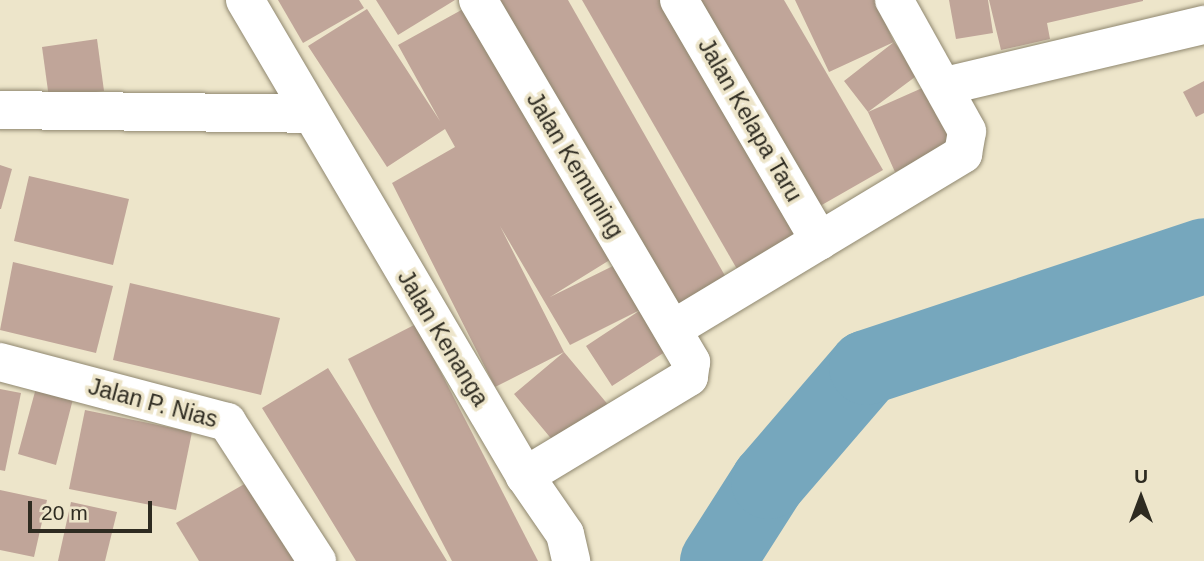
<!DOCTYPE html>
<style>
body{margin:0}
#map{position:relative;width:1204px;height:561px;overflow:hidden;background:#ede5ca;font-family:Helvetica,sans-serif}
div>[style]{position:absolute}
.river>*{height:75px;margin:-37.5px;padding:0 37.5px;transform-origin:37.5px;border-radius:37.5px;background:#76a7bd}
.building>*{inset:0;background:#c0a599}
.roads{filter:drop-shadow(0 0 2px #8f876f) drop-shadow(0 0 2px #8f876f)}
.minor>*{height:38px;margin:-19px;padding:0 19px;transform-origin:19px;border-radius:19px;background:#fff}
span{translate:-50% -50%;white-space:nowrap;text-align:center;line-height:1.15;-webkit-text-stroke:7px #ede5ca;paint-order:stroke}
.street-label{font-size:23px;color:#2e2b21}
.north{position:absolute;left:1106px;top:463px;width:70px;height:70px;-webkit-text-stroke:5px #ede5ca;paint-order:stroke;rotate:0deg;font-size:19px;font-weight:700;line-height:28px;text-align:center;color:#2e2b21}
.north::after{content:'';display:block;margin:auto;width:24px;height:32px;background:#2e2b21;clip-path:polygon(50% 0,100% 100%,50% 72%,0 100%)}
.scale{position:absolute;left:28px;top:501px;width:124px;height:32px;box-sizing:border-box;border:4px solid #2e2b21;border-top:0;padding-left:9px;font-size:21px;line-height:24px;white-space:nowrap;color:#2e2b21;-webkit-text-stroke:5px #ede5ca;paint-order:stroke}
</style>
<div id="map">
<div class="river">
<div style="left:717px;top:561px;width:95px;rotate:-57.5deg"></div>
<div style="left:768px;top:481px;width:150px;rotate:-49.3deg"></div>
<div style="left:866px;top:367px;width:356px;rotate:-18.3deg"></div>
</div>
<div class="building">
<div style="clip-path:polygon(278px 0,359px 0,364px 8px,303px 43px)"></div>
<div style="clip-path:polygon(376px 0,455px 0,398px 35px)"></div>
<div style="clip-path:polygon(487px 0,568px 0,728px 281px,666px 316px)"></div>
<div style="clip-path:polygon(582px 0,671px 0,808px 238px,741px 276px)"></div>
<div style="clip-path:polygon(701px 0,784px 0,883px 170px,820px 206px)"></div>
<div style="clip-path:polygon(795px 0,875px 0,894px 42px,919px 74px,868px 112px,929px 85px,956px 145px,895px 172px,868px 112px,844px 81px,894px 42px,829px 72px)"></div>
<div style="clip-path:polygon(949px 0,988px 0,993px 33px,956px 39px)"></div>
<div style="clip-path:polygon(989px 0,1143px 0,1143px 1px,1047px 23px,1050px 39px,1001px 50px)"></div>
<div style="clip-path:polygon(465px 8px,621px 253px,550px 297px,619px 263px,668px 350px,612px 386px,586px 346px,642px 309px,570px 345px,500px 226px,564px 352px,610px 407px,559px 448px,514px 394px,564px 352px,495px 387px,392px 183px,455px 147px,445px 129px,387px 167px,308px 46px,367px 9px,440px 121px,398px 45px)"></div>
<div style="clip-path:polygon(97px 39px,104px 91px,49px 98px,42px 47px)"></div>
<div style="clip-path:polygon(1204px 81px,1204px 113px,1196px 117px,1183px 92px)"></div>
<div style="clip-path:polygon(0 165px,12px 169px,1px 209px,0 209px)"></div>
<div style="clip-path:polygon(29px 176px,129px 199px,113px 265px,14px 241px)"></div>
<div style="clip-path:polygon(13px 262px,113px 286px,96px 353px,0 330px)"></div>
<div style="clip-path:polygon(130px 283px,280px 318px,261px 395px,113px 360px)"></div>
<div style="clip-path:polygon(416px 324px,538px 561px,452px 561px,372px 408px,348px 359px)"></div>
<div style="clip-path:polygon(328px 368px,357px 414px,447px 561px,356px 561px,317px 497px,262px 408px)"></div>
<div style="clip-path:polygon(36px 388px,73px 399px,56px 465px,18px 454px)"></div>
<div style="clip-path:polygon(0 389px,21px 393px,5px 471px,0 470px)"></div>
<div style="clip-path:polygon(85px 410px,192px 432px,176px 510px,69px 489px)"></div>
<div style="clip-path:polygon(255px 478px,303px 561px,199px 561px,176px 523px)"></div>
<div style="clip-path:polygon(0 490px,47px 500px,34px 557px,0 550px)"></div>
<div style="clip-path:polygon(71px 502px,117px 512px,105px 561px,58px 561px)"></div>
</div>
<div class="roads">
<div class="minor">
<div style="left:245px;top:0;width:552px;rotate:59.53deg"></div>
<div style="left:525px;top:476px;width:70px;rotate:55.4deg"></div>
<div style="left:565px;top:534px;width:28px;rotate:77deg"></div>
<div style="left:478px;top:0;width:420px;rotate:59.5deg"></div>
<div style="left:691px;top:362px;width:15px;rotate:98deg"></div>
<div style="left:689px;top:377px;width:192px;rotate:148.9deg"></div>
<div style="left:679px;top:0;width:279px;rotate:59.7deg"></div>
<div style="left:945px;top:86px;width:266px;rotate:-13.3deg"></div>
<div style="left:0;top:110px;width:311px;rotate:0.7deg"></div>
<div style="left:673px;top:329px;width:339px;rotate:-31.1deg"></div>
<div style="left:963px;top:154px;width:23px;rotate:-80deg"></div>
<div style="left:967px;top:131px;width:150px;rotate:-119.1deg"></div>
<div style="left:0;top:362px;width:235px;rotate:14.8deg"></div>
<div style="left:227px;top:422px;width:166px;rotate:57.1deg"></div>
</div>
</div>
<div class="street-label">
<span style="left:750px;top:120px;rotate:60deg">Jalan Kelapa Taru</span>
<span style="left:575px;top:165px;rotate:59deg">Jalan Kemuning</span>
<span style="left:443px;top:338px;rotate:59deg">Jalan Kenanga</span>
<span style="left:153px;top:403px;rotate:15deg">Jalan P. Nias</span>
</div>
<div class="north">U</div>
<div class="scale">20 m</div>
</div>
